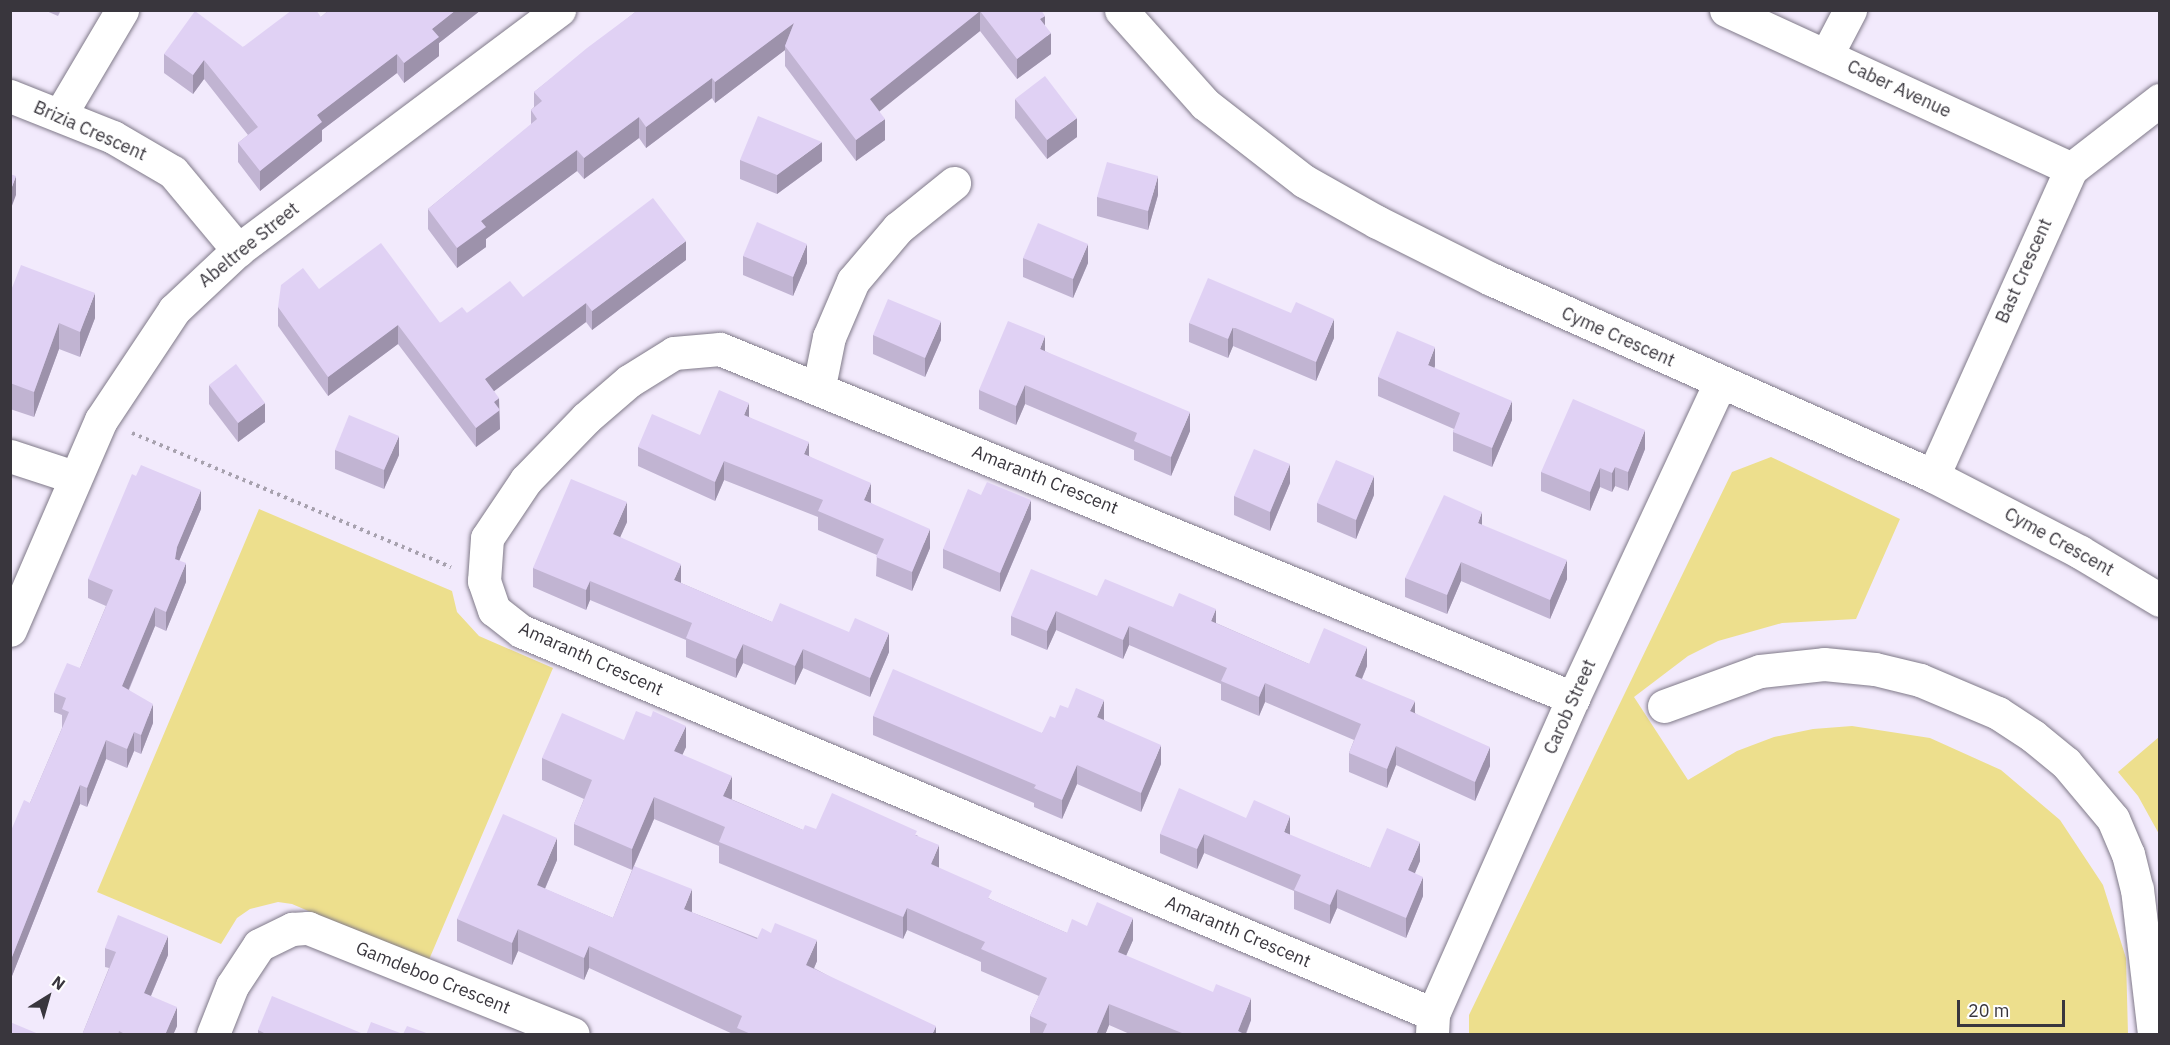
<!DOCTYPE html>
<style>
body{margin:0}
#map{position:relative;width:2170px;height:1045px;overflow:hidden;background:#f2eafc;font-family:"IBM Plex Sans",sans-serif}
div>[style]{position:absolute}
.green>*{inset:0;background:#eddf8d}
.path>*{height:4px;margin-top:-2px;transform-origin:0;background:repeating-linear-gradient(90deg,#a7a1ae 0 3px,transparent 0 7.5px)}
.roads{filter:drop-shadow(0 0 2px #807a89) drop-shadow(0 0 2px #807a89)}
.minor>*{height:33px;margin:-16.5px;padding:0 16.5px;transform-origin:16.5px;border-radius:16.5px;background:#fff}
.wall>*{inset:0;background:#c1b4d2}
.shaded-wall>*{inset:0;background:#9d92ab}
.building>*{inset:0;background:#e0d1f4}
span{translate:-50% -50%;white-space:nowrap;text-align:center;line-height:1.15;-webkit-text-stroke:4.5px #fff;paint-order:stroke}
.street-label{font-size:18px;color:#39363d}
.frame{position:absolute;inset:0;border:12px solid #39363d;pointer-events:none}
.north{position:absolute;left:18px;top:967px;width:60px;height:60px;-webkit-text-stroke:4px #fff;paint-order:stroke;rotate:37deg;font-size:16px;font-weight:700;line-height:24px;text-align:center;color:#39363d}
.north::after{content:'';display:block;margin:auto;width:21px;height:27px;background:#39363d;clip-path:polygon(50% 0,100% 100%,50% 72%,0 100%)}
.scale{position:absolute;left:1957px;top:1000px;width:108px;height:27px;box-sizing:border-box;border:3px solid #39363d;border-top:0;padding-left:8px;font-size:18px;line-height:21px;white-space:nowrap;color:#39363d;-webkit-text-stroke:4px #fff;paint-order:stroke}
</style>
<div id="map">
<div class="green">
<div style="clip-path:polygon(1771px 457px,1900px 519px,1856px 619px,1782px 623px,1718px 641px,1688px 656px,1634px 697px,1688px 780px,1737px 751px,1774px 737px,1813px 729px,1852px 726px,1930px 738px,2001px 770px,2060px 820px,2103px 885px,2126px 958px,2128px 1034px,1469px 1034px,1469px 1015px,1732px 472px)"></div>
<div style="clip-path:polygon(259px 509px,452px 591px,457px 612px,479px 636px,553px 668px,428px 962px,292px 904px,278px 902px,250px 909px,237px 918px,221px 944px,97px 892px)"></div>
<div style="clip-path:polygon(2159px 737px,2159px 834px,2138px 796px,2118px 772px)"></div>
</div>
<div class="path">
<div style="left:132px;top:433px;width:346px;rotate:22.8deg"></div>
</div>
<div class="roads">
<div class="minor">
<div style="left:1121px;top:10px;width:126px;rotate:48.2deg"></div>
<div style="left:1205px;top:104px;width:125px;rotate:37.9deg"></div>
<div style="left:1304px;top:181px;width:84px;rotate:29.3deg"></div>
<div style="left:1377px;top:222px;width:127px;rotate:26.6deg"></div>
<div style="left:1491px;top:279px;width:484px;rotate:24deg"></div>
<div style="left:1933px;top:476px;width:165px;rotate:27.3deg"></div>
<div style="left:2080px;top:552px;width:93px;rotate:31deg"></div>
<div style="left:1726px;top:10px;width:380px;rotate:24.7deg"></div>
<div style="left:1826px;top:56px;width:52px;rotate:-62.4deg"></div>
<div style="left:10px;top:96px;width:111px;rotate:21.7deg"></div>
<div style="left:113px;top:137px;width:69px;rotate:30.3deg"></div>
<div style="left:173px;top:172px;width:102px;rotate:50.2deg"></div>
<div style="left:60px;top:115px;width:122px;rotate:-59.4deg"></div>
<div style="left:819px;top:386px;width:50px;rotate:-78.5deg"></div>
<div style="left:829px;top:337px;width:61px;rotate:-66.8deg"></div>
<div style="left:853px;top:281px;width:70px;rotate:-49.7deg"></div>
<div style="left:898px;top:228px;width:72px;rotate:-38.8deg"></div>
<div style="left:10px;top:456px;width:67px;rotate:18.2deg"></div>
<div style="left:1933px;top:476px;width:337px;rotate:-65.8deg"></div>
<div style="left:2071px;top:169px;width:113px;rotate:-37.8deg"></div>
<div style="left:10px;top:630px;width:229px;rotate:-66.6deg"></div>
<div style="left:101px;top:420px;width:132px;rotate:-56.4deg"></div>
<div style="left:174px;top:310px;width:88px;rotate:-43.2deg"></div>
<div style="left:238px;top:250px;width:401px;rotate:-36.8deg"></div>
<div style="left:1664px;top:706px;width:102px;rotate:-20deg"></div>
<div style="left:1760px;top:671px;width:64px;rotate:-6.2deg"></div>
<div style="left:1824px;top:664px;width:51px;rotate:5.6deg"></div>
<div style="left:1875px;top:669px;width:46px;rotate:13.7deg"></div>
<div style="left:1920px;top:680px;width:85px;rotate:22.9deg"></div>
<div style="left:1998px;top:713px;width:42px;rotate:33.3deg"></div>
<div style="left:2033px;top:736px;width:43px;rotate:39.3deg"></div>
<div style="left:2066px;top:763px;width:73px;rotate:50deg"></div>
<div style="left:2113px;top:819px;width:38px;rotate:67deg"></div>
<div style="left:2128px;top:854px;width:36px;rotate:76deg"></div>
<div style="left:2137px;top:889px;width:146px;rotate:83.3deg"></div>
<div style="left:1433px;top:1014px;width:989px;rotate:-157.22deg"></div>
<div style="left:521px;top:631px;width:34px;rotate:-142deg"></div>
<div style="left:494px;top:610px;width:31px;rotate:-109deg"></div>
<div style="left:484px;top:581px;width:43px;rotate:-86deg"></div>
<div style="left:487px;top:538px;width:70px;rotate:-56.1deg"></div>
<div style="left:526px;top:480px;width:86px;rotate:-45.9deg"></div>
<div style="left:586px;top:418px;width:57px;rotate:-40.7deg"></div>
<div style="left:629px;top:381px;width:53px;rotate:-31.9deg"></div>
<div style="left:674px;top:353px;width:46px;rotate:-5deg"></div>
<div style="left:720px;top:349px;width:922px;rotate:22.25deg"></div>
<div style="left:213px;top:1034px;width:52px;rotate:-68.4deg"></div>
<div style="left:232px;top:986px;width:49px;rotate:-56.6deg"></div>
<div style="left:259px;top:945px;width:37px;rotate:-26deg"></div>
<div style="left:292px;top:929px;width:16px;rotate:-4deg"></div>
<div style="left:308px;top:928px;width:285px;rotate:21.8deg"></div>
<div style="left:1432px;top:1034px;width:20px;rotate:-87deg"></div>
<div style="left:1433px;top:1014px;width:346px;rotate:-66.1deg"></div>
<div style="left:1573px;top:698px;width:348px;rotate:-65deg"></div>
</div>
</div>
<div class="wall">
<div style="clip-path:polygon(44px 10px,61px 10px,58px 16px)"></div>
<div style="clip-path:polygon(329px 10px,481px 10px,439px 43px,439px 56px,404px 83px,397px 73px,322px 130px,322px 141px,260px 191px,238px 162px,238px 143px,248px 135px,204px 79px,193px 94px,164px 73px,164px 54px,243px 47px,321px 17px)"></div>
<div style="clip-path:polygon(638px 10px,1041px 10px,1051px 54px,1017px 79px,980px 31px,879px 111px,885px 140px,856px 161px,785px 66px,785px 50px,715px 103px,712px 98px,646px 148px,639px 138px,584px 179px,577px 171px,486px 239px,486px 247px,457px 268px,428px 229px,428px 209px,531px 125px,531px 110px,534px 107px,534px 92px)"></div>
<div style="clip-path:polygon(1015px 99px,1077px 137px,1047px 159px,1015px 118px)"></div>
<div style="clip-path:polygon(740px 160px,822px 161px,777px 194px,740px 179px)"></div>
<div style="clip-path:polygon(1158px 195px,1148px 230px,1097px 216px,1097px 197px)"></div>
<div style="clip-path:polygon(743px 256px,807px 263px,793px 296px,743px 275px)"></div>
<div style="clip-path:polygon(1023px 258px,1088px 263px,1073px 298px,1023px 277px)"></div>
<div style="clip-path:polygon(686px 260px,592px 330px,586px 322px,494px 391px,499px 409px,500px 429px,476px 447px,398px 344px,328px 396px,278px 326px,278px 307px,319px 289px,440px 323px,467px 313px)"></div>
<div style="clip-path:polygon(10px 293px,95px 318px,80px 357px,59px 349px,34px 417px,10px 409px)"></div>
<div style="clip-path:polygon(1189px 323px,1334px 338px,1316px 381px,1233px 346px,1228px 358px,1189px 342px)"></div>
<div style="clip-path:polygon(873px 335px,941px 340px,925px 377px,873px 354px)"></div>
<div style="clip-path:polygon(1045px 351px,1190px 431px,1171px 476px,1134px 460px,1134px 450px,1025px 404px,1016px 425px,979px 409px,979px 390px)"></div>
<div style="clip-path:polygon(1435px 366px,1434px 368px,1512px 420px,1492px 467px,1453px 451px,1453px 432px,1454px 429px,1378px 396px,1378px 377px)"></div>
<div style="clip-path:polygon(209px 385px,265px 422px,238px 442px,209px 404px)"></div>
<div style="clip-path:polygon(749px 417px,809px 456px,871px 502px,871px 503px,930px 548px,912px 591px,876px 576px,877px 555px,818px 530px,818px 517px,724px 480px,715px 501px,638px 466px,638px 447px,700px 435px)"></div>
<div style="clip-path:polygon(1645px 449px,1628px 491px,1615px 486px,1612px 492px,1600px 487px,1590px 511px,1541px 491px,1541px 472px)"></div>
<div style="clip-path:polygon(335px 450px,399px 455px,384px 489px,335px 469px)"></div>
<div style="clip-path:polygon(1290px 483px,1270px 531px,1234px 515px,1234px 496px)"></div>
<div style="clip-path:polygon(1374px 495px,1356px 539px,1317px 522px,1317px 503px)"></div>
<div style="clip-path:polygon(201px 509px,179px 561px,186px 582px,166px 631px,155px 626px,129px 690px,153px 723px,141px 754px,134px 751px,127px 768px,106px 759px,87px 807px,80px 804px,10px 981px,10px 833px,30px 803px,62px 728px,62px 715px,54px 712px,54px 693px,80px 668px,106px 606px,88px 598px,88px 579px)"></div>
<div style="clip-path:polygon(1031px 519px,1000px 592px,943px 568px,943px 549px)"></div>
<div style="clip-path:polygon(627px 522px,620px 537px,681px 583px,772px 622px,889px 652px,870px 697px,803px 668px,795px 685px,743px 663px,736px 678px,686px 657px,686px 640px,590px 600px,586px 610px,533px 587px,533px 568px)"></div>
<div style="clip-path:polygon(1482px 525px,1567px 579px,1550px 619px,1461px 581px,1447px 614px,1405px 597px,1405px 578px)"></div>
<div style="clip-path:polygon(1097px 596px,1173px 607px,1216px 623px,1309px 664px,1367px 666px,1362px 679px,1415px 713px,1490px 766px,1475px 801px,1396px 765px,1387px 788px,1349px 772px,1349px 753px,1354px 740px,1265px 702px,1259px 716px,1221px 700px,1221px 684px,1129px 645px,1123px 659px,1056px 630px,1047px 650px,1011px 635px,1011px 616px)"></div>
<div style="clip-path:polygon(873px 716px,1042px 733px,1055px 718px,1104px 719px,1104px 720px,1161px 764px,1141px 812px,1077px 784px,1062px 819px,1034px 807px,1034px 803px,873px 735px)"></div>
<div style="clip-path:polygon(624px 740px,686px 747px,682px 755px,732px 798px,731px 799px,803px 830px,816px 829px,917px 835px,939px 867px,939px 868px,992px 900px,1067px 933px,1087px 926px,1133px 940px,1126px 956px,1251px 1020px,1246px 1035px,1132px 1035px,1109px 1025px,1105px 1035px,1030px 1035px,1030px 1016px,1039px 996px,981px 971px,981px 962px,907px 930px,903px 939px,719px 863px,719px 846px,654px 819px,634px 866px,692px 911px,691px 912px,817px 961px,814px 968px,936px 1035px,735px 1035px,589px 968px,584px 980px,518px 951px,512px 965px,457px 941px,457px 919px,557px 860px,545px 889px,613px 918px,632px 870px,574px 845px,574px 824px,584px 799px,542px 780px,542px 758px)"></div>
<div style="clip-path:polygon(1246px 818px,1370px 868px,1420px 861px,1415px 873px,1423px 896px,1406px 938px,1337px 908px,1330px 924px,1294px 909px,1294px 891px,1204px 853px,1197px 869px,1160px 853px,1160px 834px)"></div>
<div style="clip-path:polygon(105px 948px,168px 955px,151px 996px,177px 1026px,173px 1035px,82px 1035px,109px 968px,105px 967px)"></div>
<div style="clip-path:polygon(258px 1030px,366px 1035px,258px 1035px)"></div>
</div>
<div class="shaded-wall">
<div style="clip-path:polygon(456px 10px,481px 10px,439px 43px,439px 56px,404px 83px,404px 63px,432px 29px)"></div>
<div style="clip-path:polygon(980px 11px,980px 31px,870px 119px,870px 99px)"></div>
<div style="clip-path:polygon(1045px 16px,1045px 36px,1040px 19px)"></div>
<div style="clip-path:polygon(794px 23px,785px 46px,785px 50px,715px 103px,715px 82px)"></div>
<div style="clip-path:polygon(1051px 33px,1051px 54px,1017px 79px,1017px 59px)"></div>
<div style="clip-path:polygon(397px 54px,397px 73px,322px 130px,322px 141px,260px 191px,260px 171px,317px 115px)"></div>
<div style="clip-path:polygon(204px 60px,204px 79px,193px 94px,193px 75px)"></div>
<div style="clip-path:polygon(712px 78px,712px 98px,646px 148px,646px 127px)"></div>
<div style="clip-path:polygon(639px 117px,639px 138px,584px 179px,584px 158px)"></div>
<div style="clip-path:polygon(1077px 118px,1077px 137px,1047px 159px,1047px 140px)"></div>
<div style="clip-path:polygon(885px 119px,885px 140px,856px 161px,856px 140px)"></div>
<div style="clip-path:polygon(822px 142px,822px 161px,777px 194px,777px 175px)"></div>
<div style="clip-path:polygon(577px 150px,577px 171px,486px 239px,486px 247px,457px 268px,457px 248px,481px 221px)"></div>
<div style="clip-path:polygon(16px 176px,16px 195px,10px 211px,10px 192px)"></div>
<div style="clip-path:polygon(1158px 176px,1158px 195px,1148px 230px,1148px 211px)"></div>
<div style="clip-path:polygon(686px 241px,686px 260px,592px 330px,592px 311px)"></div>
<div style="clip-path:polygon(807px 244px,807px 263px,793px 296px,793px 277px)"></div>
<div style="clip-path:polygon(1088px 244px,1088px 263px,1073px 298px,1073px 279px)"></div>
<div style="clip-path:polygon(95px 293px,95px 318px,80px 357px,80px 332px)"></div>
<div style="clip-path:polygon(586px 303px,586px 322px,485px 398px,485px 379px)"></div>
<div style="clip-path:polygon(1334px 319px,1334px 338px,1316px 381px,1316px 362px)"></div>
<div style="clip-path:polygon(941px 321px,941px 340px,925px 377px,925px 358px)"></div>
<div style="clip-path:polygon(59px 323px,59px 349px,34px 417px,34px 392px)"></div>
<div style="clip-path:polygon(398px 325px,398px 344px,328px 396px,328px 377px)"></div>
<div style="clip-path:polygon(1233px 327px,1233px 346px,1228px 358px,1228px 339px)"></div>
<div style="clip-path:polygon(1045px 336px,1045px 355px,1040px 349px)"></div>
<div style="clip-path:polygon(1435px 347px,1435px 366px,1428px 384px,1428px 365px)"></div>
<div style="clip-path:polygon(1025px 385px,1025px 404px,1016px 425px,1016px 406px)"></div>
<div style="clip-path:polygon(499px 398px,500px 429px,476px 447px,476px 428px,494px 402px)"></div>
<div style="clip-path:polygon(1512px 401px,1512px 420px,1492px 467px,1492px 448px)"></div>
<div style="clip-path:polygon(265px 403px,265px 422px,238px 442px,238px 423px)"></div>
<div style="clip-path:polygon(749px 403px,749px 422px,744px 415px)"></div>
<div style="clip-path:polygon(1190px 412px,1190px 431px,1171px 476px,1171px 457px)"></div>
<div style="clip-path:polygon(1645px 430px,1645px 449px,1628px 491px,1628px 472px)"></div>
<div style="clip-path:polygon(399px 436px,399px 455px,384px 489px,384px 470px)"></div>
<div style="clip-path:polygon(809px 442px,809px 461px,804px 454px)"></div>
<div style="clip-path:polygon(724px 461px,724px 480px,715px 501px,715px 482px)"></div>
<div style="clip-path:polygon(1290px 464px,1290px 483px,1270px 531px,1270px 512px)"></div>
<div style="clip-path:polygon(1615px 467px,1615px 486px,1612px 492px,1612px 473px)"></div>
<div style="clip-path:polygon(1600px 468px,1600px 487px,1590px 511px,1590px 492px)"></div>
<div style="clip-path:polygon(1374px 476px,1374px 495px,1356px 539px,1356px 520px)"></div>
<div style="clip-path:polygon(871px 483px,871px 502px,864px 519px,864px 500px)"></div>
<div style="clip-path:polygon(201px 490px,201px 509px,177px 566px,175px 559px,177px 547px)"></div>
<div style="clip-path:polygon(1031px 500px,1031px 519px,1000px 592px,1000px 573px)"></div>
<div style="clip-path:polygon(627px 502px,627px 522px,613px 553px,613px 534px)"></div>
<div style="clip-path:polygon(1482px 512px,1482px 531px,1478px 523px)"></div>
<div style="clip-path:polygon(930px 529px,930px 548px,912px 591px,912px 572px)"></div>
<div style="clip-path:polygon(1567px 560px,1567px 579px,1550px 619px,1550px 600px)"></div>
<div style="clip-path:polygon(1461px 562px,1461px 581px,1447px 614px,1447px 595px)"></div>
<div style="clip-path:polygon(186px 563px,186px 582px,166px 631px,166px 612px)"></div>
<div style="clip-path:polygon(681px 564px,681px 583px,674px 580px)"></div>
<div style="clip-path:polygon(590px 581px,590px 600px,586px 610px,586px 590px)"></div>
<div style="clip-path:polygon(155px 607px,155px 626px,122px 705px,122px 686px)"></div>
<div style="clip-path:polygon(1216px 609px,1216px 628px,1211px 621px)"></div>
<div style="clip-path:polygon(1056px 611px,1056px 630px,1047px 650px,1047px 631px)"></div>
<div style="clip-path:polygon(1129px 626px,1129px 645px,1123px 659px,1123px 640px)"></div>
<div style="clip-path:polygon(889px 633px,889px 652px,870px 697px,870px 678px)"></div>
<div style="clip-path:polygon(743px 644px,743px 663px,736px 678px,736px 659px)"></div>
<div style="clip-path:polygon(1367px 647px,1367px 666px,1355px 695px,1355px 676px)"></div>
<div style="clip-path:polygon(803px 649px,803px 668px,795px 685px,795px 666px)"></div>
<div style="clip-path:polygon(1265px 683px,1265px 702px,1259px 716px,1259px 697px)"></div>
<div style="clip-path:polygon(1104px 700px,1104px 719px,1097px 737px,1097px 717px)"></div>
<div style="clip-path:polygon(1415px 701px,1415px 720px,1410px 711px)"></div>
<div style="clip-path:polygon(153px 704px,153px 723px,141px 754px,141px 735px)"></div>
<div style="clip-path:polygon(686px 726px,686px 747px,674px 773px,674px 751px)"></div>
<div style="clip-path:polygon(134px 732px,134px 751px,127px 768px,127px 749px)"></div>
<div style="clip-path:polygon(106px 740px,106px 759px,87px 807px,87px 788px)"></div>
<div style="clip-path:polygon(1161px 745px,1161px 764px,1141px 812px,1141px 793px)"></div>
<div style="clip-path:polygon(1396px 746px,1396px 765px,1387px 788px,1387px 769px)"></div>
<div style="clip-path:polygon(1490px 747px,1490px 766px,1475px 801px,1475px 782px)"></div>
<div style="clip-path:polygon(1077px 765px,1077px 784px,1062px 819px,1062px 800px)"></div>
<div style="clip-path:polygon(732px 776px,732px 798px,723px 818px,723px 796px)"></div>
<div style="clip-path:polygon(80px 785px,80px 804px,10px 981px,10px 962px)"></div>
<div style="clip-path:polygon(654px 797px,654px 819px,632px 870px,632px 849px)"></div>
<div style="clip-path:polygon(1290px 816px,1290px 836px,1284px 832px)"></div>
<div style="clip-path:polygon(1204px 834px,1204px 853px,1197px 869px,1197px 849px)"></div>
<div style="clip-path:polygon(557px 838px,557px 860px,537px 907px,537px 885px)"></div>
<div style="clip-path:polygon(1420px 842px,1420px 861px,1408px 889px,1408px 870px)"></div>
<div style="clip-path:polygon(939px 845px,939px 867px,931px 886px,931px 864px)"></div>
<div style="clip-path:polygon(1423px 877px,1423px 896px,1406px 938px,1406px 918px)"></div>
<div style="clip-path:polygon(692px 889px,692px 911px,684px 931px,684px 909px)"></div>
<div style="clip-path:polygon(1337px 889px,1337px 908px,1330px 924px,1330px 905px)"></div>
<div style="clip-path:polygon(907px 908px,907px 930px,903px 939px,903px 917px)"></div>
<div style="clip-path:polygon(1133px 918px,1133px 940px,1118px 974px,1118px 952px)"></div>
<div style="clip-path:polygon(518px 929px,518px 951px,512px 965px,512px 943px)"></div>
<div style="clip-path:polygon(168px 936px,168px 955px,144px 1012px,144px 993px)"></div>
<div style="clip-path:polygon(817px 940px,817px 961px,806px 987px,806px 965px)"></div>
<div style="clip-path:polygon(589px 946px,589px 968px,584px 980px,584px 958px)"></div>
<div style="clip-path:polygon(1251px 998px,1251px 1020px,1245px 1035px,1238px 1031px)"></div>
<div style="clip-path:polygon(1109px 1004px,1109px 1025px,1105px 1035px,1096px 1035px)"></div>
<div style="clip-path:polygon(177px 1007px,177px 1026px,173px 1035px,165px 1035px)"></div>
<div style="clip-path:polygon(936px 1026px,936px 1035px,932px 1035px)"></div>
</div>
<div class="building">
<div style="clip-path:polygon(292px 10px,316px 10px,321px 17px,329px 10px,456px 10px,432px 29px,439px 37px,404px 63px,397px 54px,317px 115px,322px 122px,260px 171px,238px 143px,258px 127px,204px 60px,193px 75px,164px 54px,195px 11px,243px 47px)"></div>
<div style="clip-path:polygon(638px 10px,1041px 10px,1045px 16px,1040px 19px,1051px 33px,1017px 59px,980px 11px,870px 99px,885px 119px,856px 140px,785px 46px,794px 23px,715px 82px,712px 78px,646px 127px,639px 117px,584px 158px,577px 150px,481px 221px,486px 227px,457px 248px,428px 209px,537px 119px,531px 110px,542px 101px,534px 92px,587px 48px)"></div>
<div style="clip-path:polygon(1045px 76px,1077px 118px,1047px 140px,1015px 99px)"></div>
<div style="clip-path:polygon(758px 116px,822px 142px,777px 175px,740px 160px)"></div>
<div style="clip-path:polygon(1107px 162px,1158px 176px,1148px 211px,1097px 197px)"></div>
<div style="clip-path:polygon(10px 174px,16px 176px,10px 192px)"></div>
<div style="clip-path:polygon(653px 198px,686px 241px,592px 311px,586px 303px,485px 379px,499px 398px,494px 402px,500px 410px,476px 428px,398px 325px,328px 377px,278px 307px,281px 285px,303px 268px,319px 289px,381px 243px,440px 323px,462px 307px,467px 313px,510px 281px,523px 297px)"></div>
<div style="clip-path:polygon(757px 222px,807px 244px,793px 277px,743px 256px)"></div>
<div style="clip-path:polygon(1038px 223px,1088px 244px,1073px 279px,1023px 258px)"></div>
<div style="clip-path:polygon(21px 265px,95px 293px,80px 332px,59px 323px,34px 392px,10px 383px,10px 293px)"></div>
<div style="clip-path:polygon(1208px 278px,1291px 313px,1296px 302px,1334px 319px,1316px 362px,1233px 327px,1228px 339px,1189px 323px)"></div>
<div style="clip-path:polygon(888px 299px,941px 321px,925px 358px,873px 335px)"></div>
<div style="clip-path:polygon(1008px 321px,1045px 336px,1040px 349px,1190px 412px,1171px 457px,1134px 441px,1137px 433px,1025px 385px,1016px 406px,979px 390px)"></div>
<div style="clip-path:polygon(1397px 331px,1435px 347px,1428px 365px,1512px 401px,1492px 448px,1453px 432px,1460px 413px,1378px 377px)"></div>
<div style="clip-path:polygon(236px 364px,265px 403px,238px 423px,209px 385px)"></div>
<div style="clip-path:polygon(719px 390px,749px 403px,744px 415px,809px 442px,804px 454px,871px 483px,864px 500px,930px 529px,912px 572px,876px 557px,884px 539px,818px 511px,823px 500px,724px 461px,715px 482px,638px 447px,652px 414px,700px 435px)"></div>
<div style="clip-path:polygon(1573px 399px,1645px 430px,1628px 472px,1615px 467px,1612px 473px,1600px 468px,1590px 492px,1541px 472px)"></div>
<div style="clip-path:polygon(349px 415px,399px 436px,384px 470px,335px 450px)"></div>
<div style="clip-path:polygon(1254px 449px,1290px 464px,1270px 512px,1234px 496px)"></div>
<div style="clip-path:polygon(1336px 460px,1374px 476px,1356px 520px,1317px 503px)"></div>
<div style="clip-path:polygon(141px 465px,201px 490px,177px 547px,175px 559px,186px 563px,166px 612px,155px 607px,122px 686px,153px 704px,141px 735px,134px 732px,127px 749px,106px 740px,87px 788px,80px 785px,10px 962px,10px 833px,24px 800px,30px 803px,69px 712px,62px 709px,66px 698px,54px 693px,67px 663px,80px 668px,113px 590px,88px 579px,132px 474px,136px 476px)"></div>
<div style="clip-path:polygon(571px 479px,627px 502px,613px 534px,681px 564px,674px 580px,772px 622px,780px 603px,849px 632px,855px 618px,889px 633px,870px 678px,803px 649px,795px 666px,743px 644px,736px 659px,686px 638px,692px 623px,590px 581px,586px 590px,533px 568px)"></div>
<div style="clip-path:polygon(987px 482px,1031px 500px,1000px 573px,943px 549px,968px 489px,981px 495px)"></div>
<div style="clip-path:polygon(1444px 495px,1482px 512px,1478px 523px,1567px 560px,1550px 600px,1461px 562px,1447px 595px,1405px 578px)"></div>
<div style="clip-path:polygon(1031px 569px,1097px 596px,1105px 579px,1173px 607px,1179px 593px,1216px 609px,1211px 621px,1309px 664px,1324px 628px,1367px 647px,1355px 676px,1415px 701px,1410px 711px,1490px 747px,1475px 782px,1396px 746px,1387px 769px,1349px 753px,1361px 724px,1265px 683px,1259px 697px,1221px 681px,1227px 668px,1129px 626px,1123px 640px,1056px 611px,1047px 631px,1011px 616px)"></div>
<div style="clip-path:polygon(893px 669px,1042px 733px,1050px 716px,1055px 718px,1060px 705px,1068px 708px,1076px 688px,1104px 700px,1097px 717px,1161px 745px,1141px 793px,1077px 765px,1062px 800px,1034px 788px,1036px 785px,873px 716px)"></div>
<div style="clip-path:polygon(636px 711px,651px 717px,653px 711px,686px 726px,674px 751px,732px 776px,723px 796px,803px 830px,805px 825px,816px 829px,832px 793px,917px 831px,915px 835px,939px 845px,931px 864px,992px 891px,988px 898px,1067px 933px,1072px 919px,1087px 926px,1097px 902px,1133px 918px,1118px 952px,1213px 992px,1216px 984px,1251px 998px,1238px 1031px,1246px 1035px,1187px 1035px,1109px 1004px,1096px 1035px,1042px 1035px,1047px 1024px,1030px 1016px,1047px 978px,981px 949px,985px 942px,907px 908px,903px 917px,719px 842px,725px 827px,654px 797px,632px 849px,574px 824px,592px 780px,542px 758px,562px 713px,624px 740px)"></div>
<div style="clip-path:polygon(1179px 788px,1246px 818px,1254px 800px,1290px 816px,1284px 832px,1370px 868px,1387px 828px,1420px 842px,1408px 870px,1423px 877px,1406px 918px,1337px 889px,1330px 905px,1294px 890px,1301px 875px,1204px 834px,1197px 849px,1160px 834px)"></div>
<div style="clip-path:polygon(503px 814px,557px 838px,537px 885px,613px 918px,634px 866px,692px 889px,684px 909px,757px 939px,762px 928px,771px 933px,775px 923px,817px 940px,806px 965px,936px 1026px,932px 1035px,753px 1035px,737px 1028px,742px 1016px,589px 946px,584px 958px,518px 929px,512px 943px,457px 919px)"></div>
<div style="clip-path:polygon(118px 915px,168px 936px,144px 993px,177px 1007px,165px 1035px,127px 1035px,119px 1031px,118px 1035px,82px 1035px,116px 952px,105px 948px)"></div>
<div style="clip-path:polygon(272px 996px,366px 1035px,268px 1035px,258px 1030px)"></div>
<div style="clip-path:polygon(10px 1022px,41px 1035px,10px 1035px)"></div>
<div style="clip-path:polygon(371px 1022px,403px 1034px,407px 1026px,432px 1035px,366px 1035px)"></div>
</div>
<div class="street-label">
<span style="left:1899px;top:89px;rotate:25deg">Caber Avenue</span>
<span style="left:90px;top:131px;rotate:24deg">Brizia Crescent</span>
<span style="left:249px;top:245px;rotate:-39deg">Abeltree Street</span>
<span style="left:2024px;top:271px;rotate:-66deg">Bast Crescent</span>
<span style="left:1618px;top:337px;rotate:24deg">Cyme Crescent</span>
<span style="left:1045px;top:480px;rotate:22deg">Amaranth Crescent</span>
<span style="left:2059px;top:542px;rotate:29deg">Cyme Crescent</span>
<span style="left:591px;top:659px;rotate:24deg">Amaranth Crescent</span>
<span style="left:1570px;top:707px;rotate:-66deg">Carob Street</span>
<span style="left:1238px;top:932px;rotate:23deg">Amaranth Crescent</span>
<span style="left:433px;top:978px;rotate:22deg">Gamdeboo Crescent</span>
</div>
<div class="frame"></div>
<div class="north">N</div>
<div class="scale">20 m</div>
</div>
